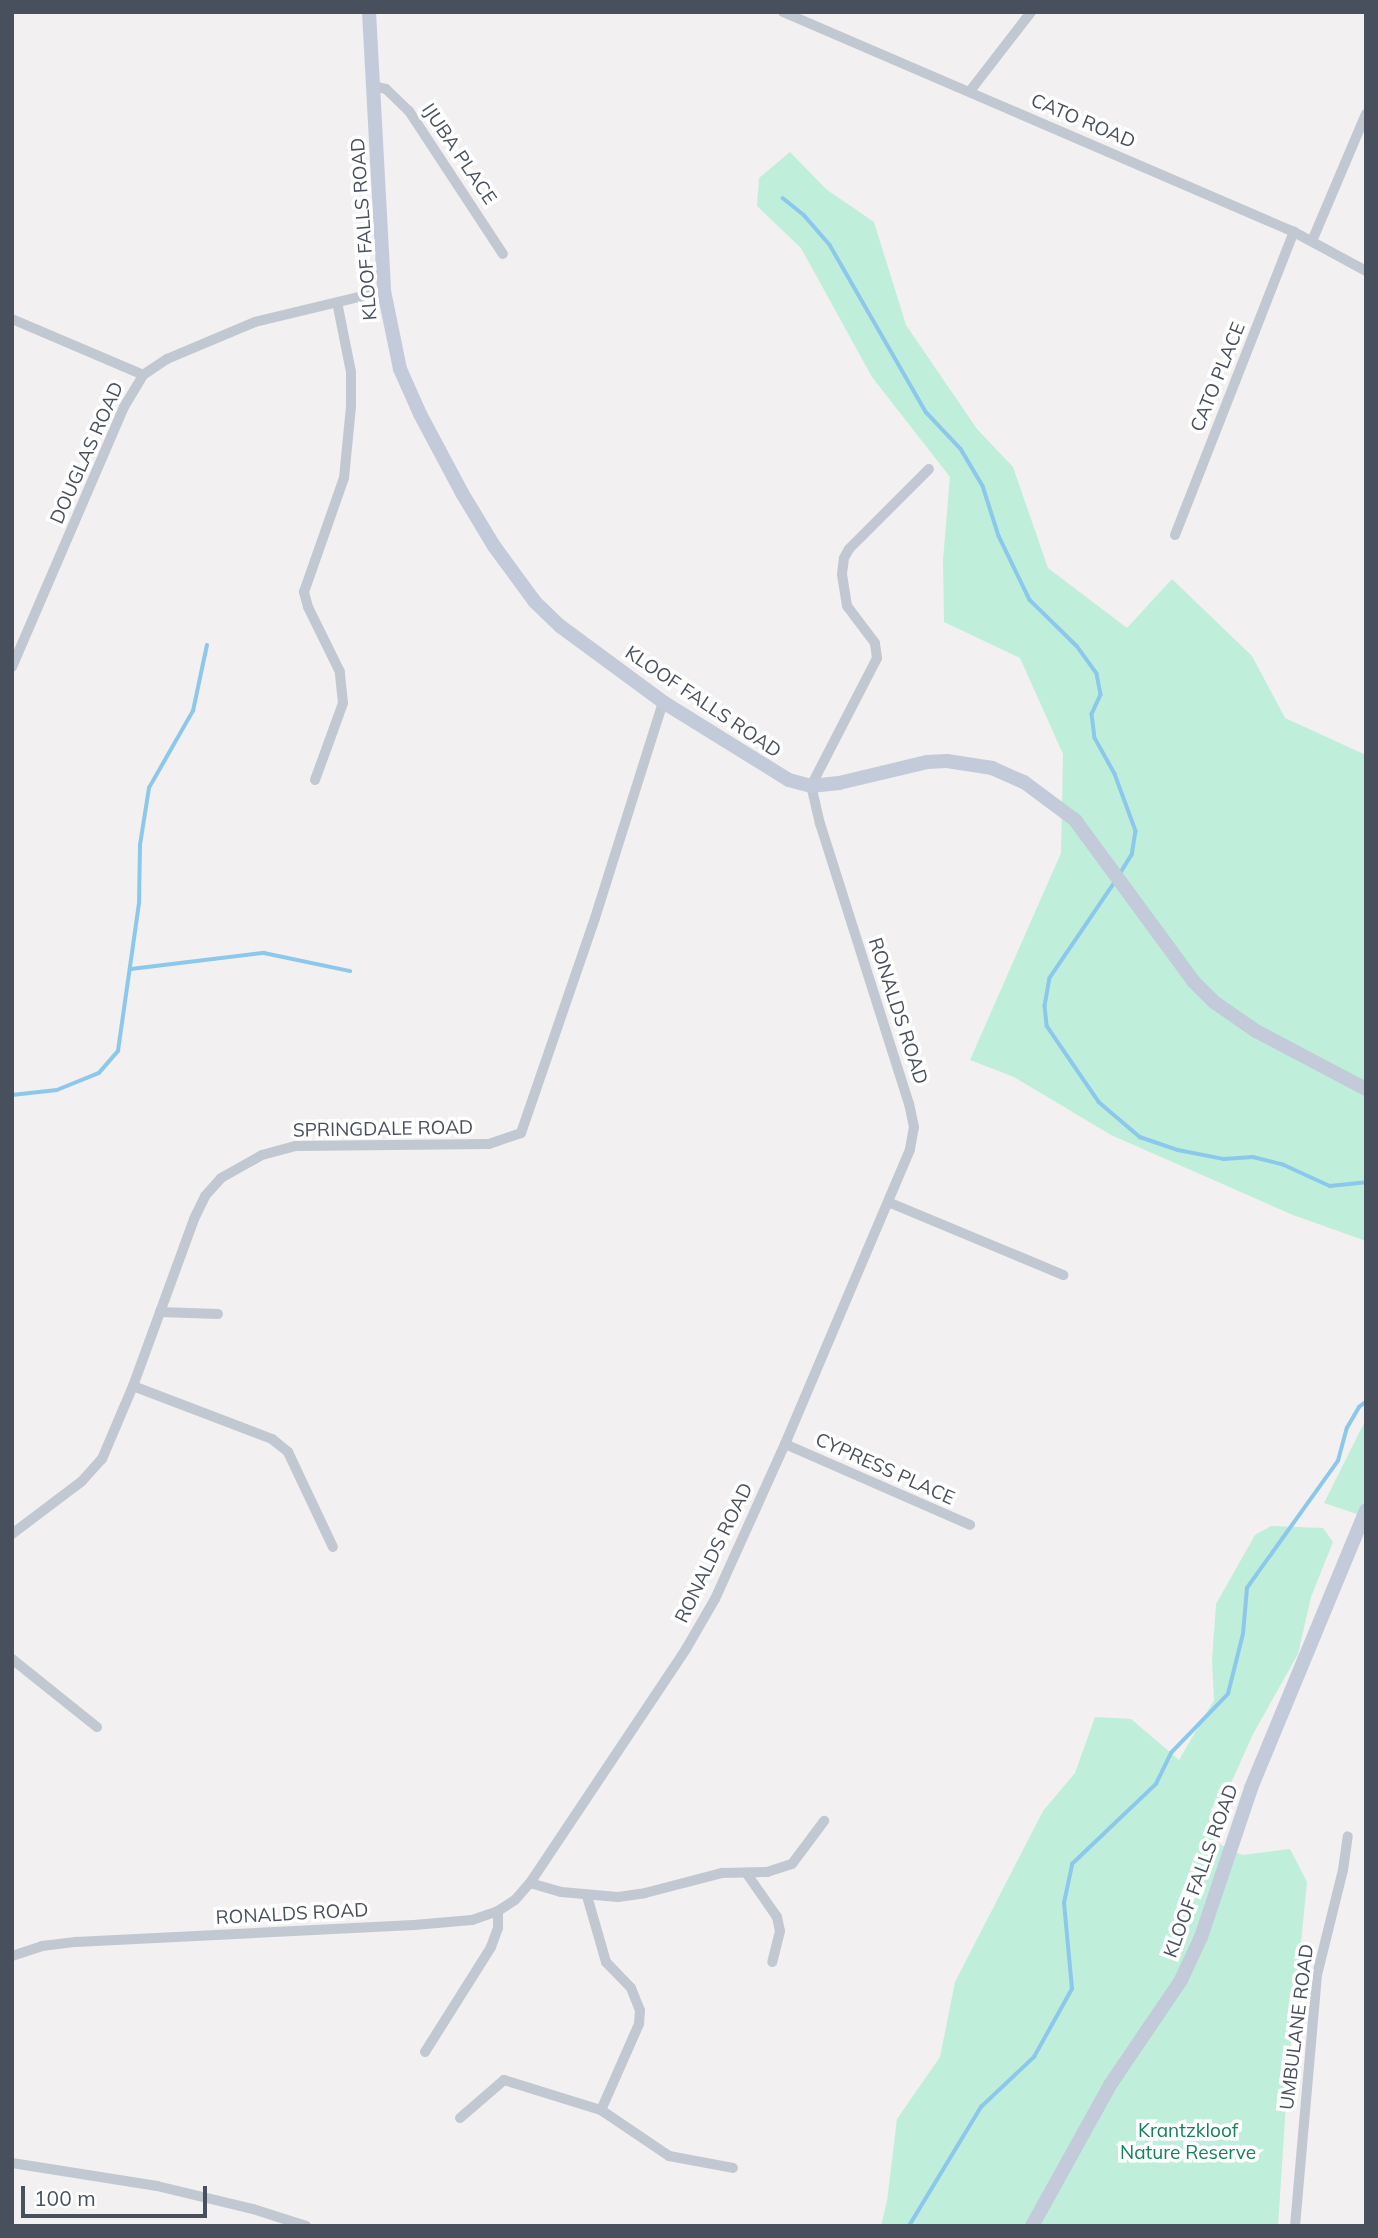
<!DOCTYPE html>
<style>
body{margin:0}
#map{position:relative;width:1378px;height:2238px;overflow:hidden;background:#f2f0f0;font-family:Mulish,sans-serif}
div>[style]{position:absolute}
.green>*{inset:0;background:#bfefda}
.stream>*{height:3.5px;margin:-1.75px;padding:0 1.75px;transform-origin:1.75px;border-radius:1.75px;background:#8cc8ec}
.minor>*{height:10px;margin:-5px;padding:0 5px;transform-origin:5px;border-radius:5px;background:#c1c8d2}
.secondary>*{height:14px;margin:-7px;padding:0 7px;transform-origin:7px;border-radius:7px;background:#c3cad9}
span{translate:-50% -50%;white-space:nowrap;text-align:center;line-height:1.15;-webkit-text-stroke:7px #fff;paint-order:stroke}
.street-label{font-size:19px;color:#48505d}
.park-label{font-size:19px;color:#17805d}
.frame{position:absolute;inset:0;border:14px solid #48505d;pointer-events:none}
.scale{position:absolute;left:21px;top:2186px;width:186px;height:32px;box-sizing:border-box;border:4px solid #48505d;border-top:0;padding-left:9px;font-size:21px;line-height:24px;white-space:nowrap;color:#48505d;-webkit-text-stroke:5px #fff;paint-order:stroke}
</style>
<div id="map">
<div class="green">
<div style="clip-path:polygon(790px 152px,826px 189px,874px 222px,906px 325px,977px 429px,1013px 467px,1048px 568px,1127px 628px,1172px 579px,1252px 656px,1285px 718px,1366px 755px,1366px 1241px,1293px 1215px,1111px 1135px,1014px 1077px,970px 1060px,1061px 853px,1063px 754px,1020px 658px,944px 622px,943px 560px,950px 477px,872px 377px,801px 248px,757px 206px,759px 178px)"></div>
<div style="clip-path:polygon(1366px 1419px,1366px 1517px,1324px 1503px)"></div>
<div style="clip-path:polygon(1271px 1526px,1323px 1528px,1333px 1542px,1311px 1597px,1298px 1654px,1253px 1734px,1232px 1781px,1211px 1809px,1217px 1843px,1242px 1855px,1290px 1849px,1307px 1882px,1288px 2073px,1278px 2226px,881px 2226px,887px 2201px,897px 2119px,940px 2057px,955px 1982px,1043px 1811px,1075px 1773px,1095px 1717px,1131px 1719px,1179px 1760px,1214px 1700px,1212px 1660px,1216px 1604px,1255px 1535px)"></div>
</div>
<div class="stream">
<div style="left:783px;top:198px;width:27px;rotate:39deg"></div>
<div style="left:804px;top:215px;width:40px;rotate:49deg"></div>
<div style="left:830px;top:245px;width:193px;rotate:60.1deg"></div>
<div style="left:926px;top:412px;width:51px;rotate:46.6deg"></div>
<div style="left:961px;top:449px;width:43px;rotate:59.3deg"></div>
<div style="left:983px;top:486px;width:52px;rotate:72.3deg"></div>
<div style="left:999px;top:536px;width:71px;rotate:64.2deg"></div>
<div style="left:1030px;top:600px;width:66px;rotate:44.4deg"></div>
<div style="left:1077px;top:646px;width:34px;rotate:54deg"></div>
<div style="left:1097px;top:674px;width:21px;rotate:79deg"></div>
<div style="left:1101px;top:695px;width:21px;rotate:115deg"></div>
<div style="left:1092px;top:714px;width:24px;rotate:83deg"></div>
<div style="left:1095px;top:738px;width:41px;rotate:60.9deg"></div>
<div style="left:1115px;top:774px;width:61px;rotate:69.8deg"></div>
<div style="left:1136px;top:831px;width:24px;rotate:99deg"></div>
<div style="left:1132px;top:855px;width:22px;rotate:122deg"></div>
<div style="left:1116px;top:881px;width:117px;rotate:124.2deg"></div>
<div style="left:1050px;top:978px;width:28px;rotate:100deg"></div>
<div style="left:1045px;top:1006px;width:20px;rotate:84deg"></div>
<div style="left:1047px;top:1026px;width:92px;rotate:55.6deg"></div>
<div style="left:1099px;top:1102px;width:54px;rotate:40.5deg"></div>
<div style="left:1140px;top:1137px;width:40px;rotate:18.9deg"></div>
<div style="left:1178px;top:1150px;width:47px;rotate:11.1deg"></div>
<div style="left:1224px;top:1159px;width:29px;rotate:-4deg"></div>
<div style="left:1253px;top:1157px;width:30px;rotate:14deg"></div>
<div style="left:1282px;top:1164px;width:53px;rotate:24.6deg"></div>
<div style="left:1330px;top:1186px;width:36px;rotate:-6deg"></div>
<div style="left:131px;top:969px;width:134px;rotate:-6.9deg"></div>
<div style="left:264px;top:953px;width:88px;rotate:11.8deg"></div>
<div style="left:12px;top:1095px;width:45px;rotate:-6.3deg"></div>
<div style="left:57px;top:1090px;width:45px;rotate:-22deg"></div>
<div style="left:99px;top:1073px;width:29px;rotate:-49deg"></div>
<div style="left:118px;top:1051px;width:148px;rotate:-81.9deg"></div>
<div style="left:139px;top:904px;width:59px;rotate:-89deg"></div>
<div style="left:140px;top:845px;width:58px;rotate:-81deg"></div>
<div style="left:149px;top:788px;width:89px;rotate:-60.3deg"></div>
<div style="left:193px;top:711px;width:67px;rotate:-78deg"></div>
<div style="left:909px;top:2226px;width:139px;rotate:-58.8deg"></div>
<div style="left:981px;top:2107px;width:73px;rotate:-43.3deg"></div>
<div style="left:1034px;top:2057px;width:78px;rotate:-60.8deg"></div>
<div style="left:1072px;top:1989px;width:86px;rotate:-95.3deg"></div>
<div style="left:1064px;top:1903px;width:40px;rotate:-78deg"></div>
<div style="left:1072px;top:1864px;width:116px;rotate:-43.6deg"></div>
<div style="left:1156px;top:1784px;width:34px;rotate:-64deg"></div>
<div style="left:1171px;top:1753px;width:82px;rotate:-46deg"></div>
<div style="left:1228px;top:1694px;width:62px;rotate:-76deg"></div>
<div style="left:1243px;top:1634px;width:46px;rotate:-85deg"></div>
<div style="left:1247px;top:1588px;width:156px;rotate:-54.4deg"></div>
<div style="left:1338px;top:1461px;width:34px;rotate:-75deg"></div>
<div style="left:1347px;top:1428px;width:24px;rotate:-60deg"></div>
<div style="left:1359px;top:1407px;width:9px;rotate:-36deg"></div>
</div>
<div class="minor">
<div style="left:783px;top:12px;width:556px;rotate:23.29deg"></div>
<div style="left:1294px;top:232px;width:82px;rotate:28.4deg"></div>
<div style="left:373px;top:86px;width:13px;rotate:13deg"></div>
<div style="left:386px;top:89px;width:32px;rotate:44deg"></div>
<div style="left:409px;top:111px;width:171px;rotate:56.7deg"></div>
<div style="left:970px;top:91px;width:100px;rotate:-52.3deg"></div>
<div style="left:1312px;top:241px;width:138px;rotate:-67deg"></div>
<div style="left:12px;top:319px;width:142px;rotate:23.1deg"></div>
<div style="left:1175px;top:535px;width:326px;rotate:-68.6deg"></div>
<div style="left:12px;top:667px;width:283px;rotate:-66.7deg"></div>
<div style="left:124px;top:407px;width:37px;rotate:-59deg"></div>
<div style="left:143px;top:375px;width:29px;rotate:-34deg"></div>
<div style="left:167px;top:359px;width:95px;rotate:-22.8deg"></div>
<div style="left:255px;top:322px;width:133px;rotate:-13.5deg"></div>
<div style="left:315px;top:780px;width:82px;rotate:-70deg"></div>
<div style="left:343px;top:703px;width:31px;rotate:-96deg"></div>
<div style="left:340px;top:672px;width:72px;rotate:-116.2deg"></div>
<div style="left:308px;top:607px;width:16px;rotate:-105deg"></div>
<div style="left:304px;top:592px;width:121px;rotate:-70.7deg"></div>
<div style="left:344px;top:478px;width:71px;rotate:-84.4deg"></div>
<div style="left:351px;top:407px;width:35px;rotate:-90deg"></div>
<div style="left:351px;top:372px;width:71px;rotate:-101.3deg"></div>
<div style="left:888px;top:1202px;width:190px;rotate:22.6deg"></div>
<div style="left:160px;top:1312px;width:58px;rotate:2deg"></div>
<div style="left:133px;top:1386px;width:149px;rotate:20.9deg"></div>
<div style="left:272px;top:1439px;width:21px;rotate:39deg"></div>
<div style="left:288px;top:1452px;width:105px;rotate:64.7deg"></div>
<div style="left:785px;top:1444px;width:202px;rotate:23.6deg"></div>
<div style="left:12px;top:1534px;width:88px;rotate:-37.1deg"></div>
<div style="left:82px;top:1481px;width:30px;rotate:-48deg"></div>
<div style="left:102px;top:1459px;width:79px;rotate:-67deg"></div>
<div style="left:133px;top:1386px;width:178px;rotate:-69.9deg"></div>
<div style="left:194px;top:1219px;width:25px;rotate:-64deg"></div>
<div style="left:205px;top:1196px;width:24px;rotate:-48deg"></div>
<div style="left:221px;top:1178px;width:47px;rotate:-29.3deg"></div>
<div style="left:262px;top:1155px;width:35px;rotate:-15deg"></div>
<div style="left:296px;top:1146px;width:193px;rotate:-0.6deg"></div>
<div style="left:489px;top:1144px;width:34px;rotate:-19deg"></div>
<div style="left:521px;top:1133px;width:227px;rotate:-71deg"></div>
<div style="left:595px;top:918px;width:226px;rotate:-72.5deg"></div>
<div style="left:12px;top:1659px;width:109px;rotate:38.7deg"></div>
<div style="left:747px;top:1874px;width:52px;rotate:55.1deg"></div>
<div style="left:777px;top:1917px;width:14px;rotate:78deg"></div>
<div style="left:780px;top:1931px;width:32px;rotate:104deg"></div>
<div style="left:530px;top:1883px;width:32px;rotate:16deg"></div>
<div style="left:561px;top:1892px;width:57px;rotate:5deg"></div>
<div style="left:618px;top:1897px;width:27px;rotate:-8deg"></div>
<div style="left:645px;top:1893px;width:80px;rotate:-14.6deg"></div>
<div style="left:722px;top:1873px;width:45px;rotate:-1.3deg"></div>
<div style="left:767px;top:1872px;width:26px;rotate:-18deg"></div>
<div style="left:792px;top:1864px;width:54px;rotate:-53.3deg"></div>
<div style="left:587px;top:1896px;width:69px;rotate:73.9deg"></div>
<div style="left:606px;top:1962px;width:36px;rotate:46deg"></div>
<div style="left:631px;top:1988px;width:24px;rotate:68deg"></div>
<div style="left:640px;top:2010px;width:14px;rotate:94deg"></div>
<div style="left:639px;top:2024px;width:94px;rotate:113.8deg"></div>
<div style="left:12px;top:1956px;width:32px;rotate:-18deg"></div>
<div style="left:42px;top:1946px;width:34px;rotate:-7deg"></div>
<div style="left:76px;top:1942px;width:338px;rotate:-2.9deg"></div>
<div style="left:414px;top:1925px;width:58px;rotate:-4.9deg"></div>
<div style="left:472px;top:1920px;width:28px;rotate:-19deg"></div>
<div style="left:498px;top:1911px;width:20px;rotate:-33deg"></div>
<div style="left:515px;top:1900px;width:23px;rotate:-49deg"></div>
<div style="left:530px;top:1883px;width:281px;rotate:-56.3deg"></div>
<div style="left:686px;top:1649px;width:58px;rotate:-59.9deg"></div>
<div style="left:715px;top:1599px;width:170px;rotate:-65.7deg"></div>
<div style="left:785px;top:1444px;width:320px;rotate:-67deg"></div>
<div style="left:910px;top:1149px;width:22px;rotate:-80deg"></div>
<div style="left:914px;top:1127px;width:24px;rotate:-102deg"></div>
<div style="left:909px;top:1104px;width:294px;rotate:-107.6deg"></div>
<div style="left:820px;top:824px;width:39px;rotate:-103deg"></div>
<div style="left:811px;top:786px;width:144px;rotate:-62.7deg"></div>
<div style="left:877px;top:658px;width:15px;rotate:-98deg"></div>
<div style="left:875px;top:643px;width:46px;rotate:-127.1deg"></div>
<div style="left:847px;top:606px;width:32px;rotate:-99deg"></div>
<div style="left:842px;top:574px;width:16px;rotate:-83deg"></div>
<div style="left:844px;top:558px;width:10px;rotate:-61deg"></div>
<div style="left:849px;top:549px;width:113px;rotate:-45deg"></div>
<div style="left:425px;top:2052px;width:124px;rotate:-57.8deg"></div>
<div style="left:491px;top:1947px;width:20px;rotate:-70deg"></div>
<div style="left:498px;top:1928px;width:17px;rotate:-90deg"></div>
<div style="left:460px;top:2118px;width:58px;rotate:-40.8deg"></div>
<div style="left:504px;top:2080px;width:102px;rotate:17.2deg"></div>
<div style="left:601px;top:2110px;width:82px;rotate:34.1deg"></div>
<div style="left:669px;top:2156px;width:65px;rotate:10.6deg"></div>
<div style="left:12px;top:2163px;width:147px;rotate:9deg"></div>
<div style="left:157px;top:2186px;width:99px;rotate:13.5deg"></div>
<div style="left:253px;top:2209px;width:56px;rotate:17.8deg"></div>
<div style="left:1295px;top:2226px;width:252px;rotate:-85deg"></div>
<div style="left:1317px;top:1975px;width:108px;rotate:-76.1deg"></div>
<div style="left:1343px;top:1870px;width:34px;rotate:-82deg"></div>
</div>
<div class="secondary">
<div style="left:369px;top:12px;width:279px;rotate:86.9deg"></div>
<div style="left:384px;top:291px;width:80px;rotate:78.4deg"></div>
<div style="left:400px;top:369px;width:49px;rotate:66deg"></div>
<div style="left:420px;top:414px;width:89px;rotate:62deg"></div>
<div style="left:462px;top:493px;width:62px;rotate:58.9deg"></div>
<div style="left:494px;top:546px;width:69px;rotate:53.8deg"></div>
<div style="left:535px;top:602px;width:35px;rotate:44deg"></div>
<div style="left:560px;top:626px;width:128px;rotate:36.4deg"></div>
<div style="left:663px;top:702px;width:148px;rotate:31.8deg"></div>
<div style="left:789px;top:780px;width:23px;rotate:15deg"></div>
<div style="left:811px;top:786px;width:28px;rotate:-6deg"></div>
<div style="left:839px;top:783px;width:90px;rotate:-13.4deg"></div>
<div style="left:927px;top:762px;width:20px;rotate:-3deg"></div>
<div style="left:947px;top:761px;width:46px;rotate:8.8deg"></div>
<div style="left:992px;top:768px;width:35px;rotate:24deg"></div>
<div style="left:1024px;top:782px;width:64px;rotate:36.7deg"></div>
<div style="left:1075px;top:820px;width:201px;rotate:53.7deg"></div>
<div style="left:1194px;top:982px;width:28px;rotate:45deg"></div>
<div style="left:1214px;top:1002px;width:51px;rotate:34.6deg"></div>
<div style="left:1256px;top:1031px;width:124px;rotate:27.8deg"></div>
<div style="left:1032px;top:2226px;width:161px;rotate:-61deg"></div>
<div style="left:1110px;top:2085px;width:127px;rotate:-55.9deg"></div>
<div style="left:1181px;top:1980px;width:47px;rotate:-65.1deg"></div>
<div style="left:1201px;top:1937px;width:157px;rotate:-71.4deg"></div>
<div style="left:1251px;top:1788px;width:301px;rotate:-67.5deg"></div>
</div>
<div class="street-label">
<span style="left:1083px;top:121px;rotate:23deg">CATO ROAD</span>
<span style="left:459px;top:154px;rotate:56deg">IJUBA PLACE</span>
<span style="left:364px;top:229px;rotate:-94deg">KLOOF FALLS ROAD</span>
<span style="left:1218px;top:377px;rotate:-68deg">CATO PLACE</span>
<span style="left:87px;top:453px;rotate:-66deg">DOUGLAS ROAD</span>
<span style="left:703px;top:702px;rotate:34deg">KLOOF FALLS ROAD</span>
<span style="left:898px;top:1011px;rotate:72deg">RONALDS ROAD</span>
<span style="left:383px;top:1129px;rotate:-1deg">SPRINGDALE ROAD</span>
<span style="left:885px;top:1469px;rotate:24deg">CYPRESS PLACE</span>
<span style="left:714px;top:1553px;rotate:-64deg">RONALDS ROAD</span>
<span style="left:1201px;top:1871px;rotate:-70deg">KLOOF FALLS ROAD</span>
<span style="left:292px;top:1914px;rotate:-3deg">RONALDS ROAD</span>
<span style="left:1297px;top:2027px;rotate:-83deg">UMBULANE ROAD</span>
</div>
<div class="park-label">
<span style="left:1188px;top:2142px">Krantzkloof<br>Nature Reserve</span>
</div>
<div class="frame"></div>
<div class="scale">100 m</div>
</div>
